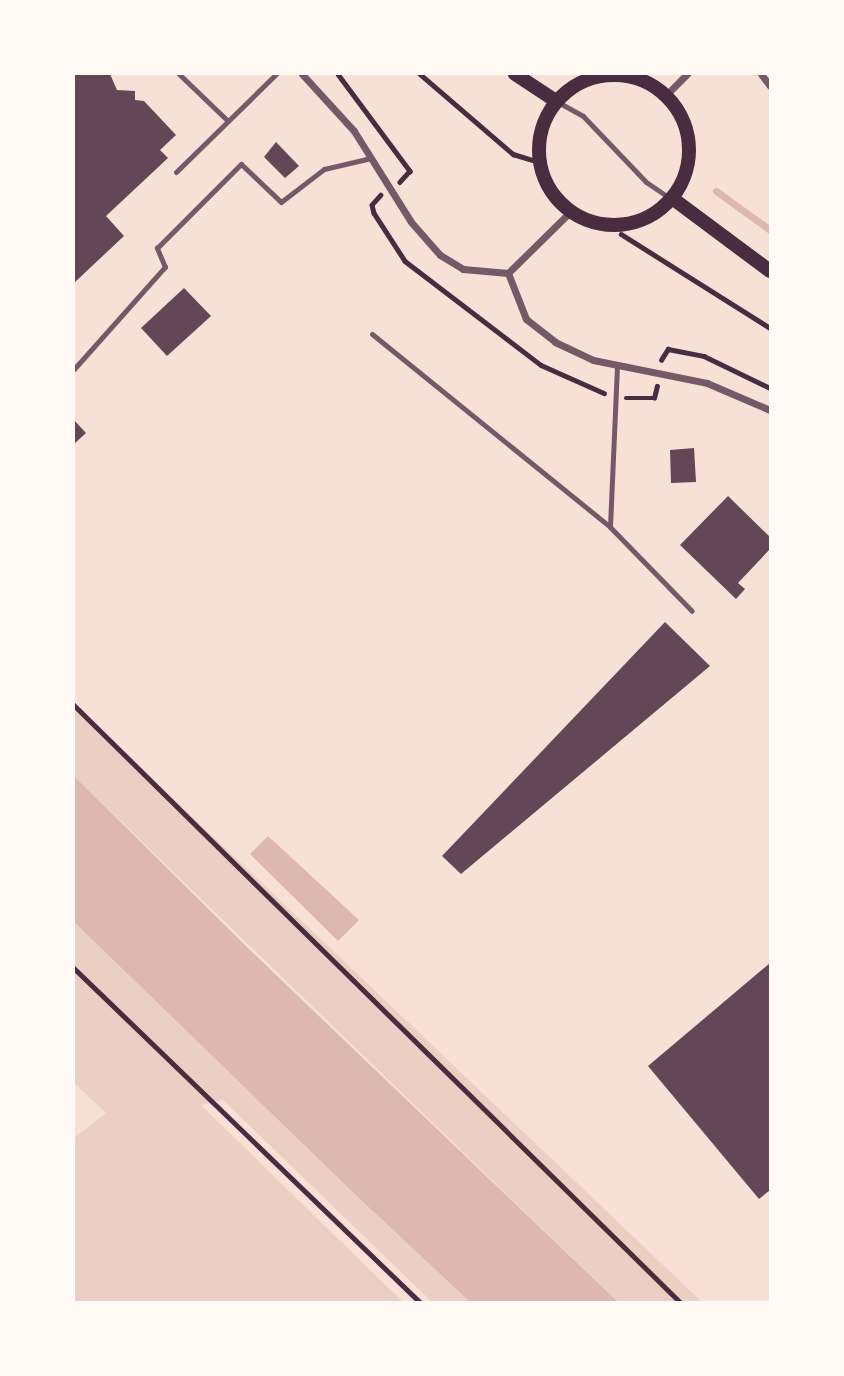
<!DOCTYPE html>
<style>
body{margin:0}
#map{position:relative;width:844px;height:1376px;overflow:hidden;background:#f7e1d7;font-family:"Noto Sans",sans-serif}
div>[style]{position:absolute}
.green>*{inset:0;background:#ebcfc5}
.water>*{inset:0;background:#dcb8b0}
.stream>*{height:7px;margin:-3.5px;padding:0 3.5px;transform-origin:3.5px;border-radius:3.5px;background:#dcb8b0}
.building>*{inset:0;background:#644757}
.path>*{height:4.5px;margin:-2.25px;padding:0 2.25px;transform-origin:2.25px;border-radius:2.25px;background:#4a2c40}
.service>*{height:5px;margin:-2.5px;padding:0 2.5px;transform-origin:2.5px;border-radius:2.5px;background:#755966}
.minor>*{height:7px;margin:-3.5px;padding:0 3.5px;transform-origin:3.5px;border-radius:3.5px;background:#755966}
.secondary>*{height:14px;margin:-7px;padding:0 7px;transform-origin:7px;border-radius:7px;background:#4a2c40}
.secondary>.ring{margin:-7px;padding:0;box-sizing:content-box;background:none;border:14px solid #4a2c40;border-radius:50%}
span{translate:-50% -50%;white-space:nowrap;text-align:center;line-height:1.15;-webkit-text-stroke:5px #fffaf5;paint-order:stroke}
.frame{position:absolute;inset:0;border:75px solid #fffaf5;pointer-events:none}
</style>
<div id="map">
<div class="green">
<div style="clip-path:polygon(74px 702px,140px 767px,702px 1302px,618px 1302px,74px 776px)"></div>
<div style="clip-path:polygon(74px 922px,363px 1202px,470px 1302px,432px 1302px,223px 1100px,201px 1105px,403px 1302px,74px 1302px,74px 1138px,106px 1113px,74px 1083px)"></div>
</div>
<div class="water">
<div style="clip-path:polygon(74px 776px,251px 951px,618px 1302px,470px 1302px,363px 1202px,74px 922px)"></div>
<div style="clip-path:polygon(268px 836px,359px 920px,338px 941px,250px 854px)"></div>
</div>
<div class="stream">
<div style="left:716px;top:191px;width:67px;rotate:35.8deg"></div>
</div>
<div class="building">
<div style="clip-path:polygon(74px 74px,110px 74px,117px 90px,135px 91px,135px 100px,144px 101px,176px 135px,160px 150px,168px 158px,106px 216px,124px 236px,74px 283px)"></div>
<div style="clip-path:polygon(276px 142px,299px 166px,285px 178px,264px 157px)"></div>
<div style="clip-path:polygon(184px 288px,211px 316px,167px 356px,141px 328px)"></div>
<div style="clip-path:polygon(74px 420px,86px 433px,74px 444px)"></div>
<div style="clip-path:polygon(694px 448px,696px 482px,671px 483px,670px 450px)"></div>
<div style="clip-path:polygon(728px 496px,770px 537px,770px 549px,738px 583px,745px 589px,736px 599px,680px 545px)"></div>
<div style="clip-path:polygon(665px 622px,710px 666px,461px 874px,442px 856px)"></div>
<div style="clip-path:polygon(770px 963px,770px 1190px,759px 1199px,648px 1066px)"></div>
</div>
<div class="path">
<div style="left:338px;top:74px;width:121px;rotate:53.4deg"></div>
<div style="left:410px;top:171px;width:15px;rotate:132deg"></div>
<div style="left:420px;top:74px;width:123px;rotate:40.7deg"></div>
<div style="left:513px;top:154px;width:28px;rotate:17deg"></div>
<div style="left:381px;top:195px;width:13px;rotate:132deg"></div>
<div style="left:372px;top:205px;width:8px;rotate:76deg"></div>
<div style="left:374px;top:213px;width:57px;rotate:57.1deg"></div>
<div style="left:405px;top:261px;width:171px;rotate:37.4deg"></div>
<div style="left:541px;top:365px;width:69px;rotate:24deg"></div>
<div style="left:621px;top:234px;width:176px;rotate:32.2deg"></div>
<div style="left:661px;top:360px;width:13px;rotate:-58deg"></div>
<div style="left:668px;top:349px;width:37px;rotate:11deg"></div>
<div style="left:704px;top:356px;width:73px;rotate:25.9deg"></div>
<div style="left:626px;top:398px;width:28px"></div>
<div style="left:654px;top:398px;width:12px;rotate:-76deg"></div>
<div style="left:74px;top:705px;width:851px;rotate:44.57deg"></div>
<div style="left:74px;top:968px;width:481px;rotate:44deg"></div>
</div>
<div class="service">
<div style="left:179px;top:74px;width:66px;rotate:43.8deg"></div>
<div style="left:556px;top:101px;width:31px;rotate:29deg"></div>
<div style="left:583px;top:116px;width:91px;rotate:46.3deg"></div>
<div style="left:646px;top:182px;width:29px;rotate:34deg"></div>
<div style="left:176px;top:172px;width:140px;rotate:-44.4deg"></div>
<div style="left:372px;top:334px;width:306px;rotate:39deg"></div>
<div style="left:617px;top:366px;width:161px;rotate:92.5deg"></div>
<div style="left:610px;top:527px;width:117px;rotate:45.7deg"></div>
<div style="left:74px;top:369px;width:137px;rotate:-48.3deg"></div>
<div style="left:165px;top:267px;width:21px;rotate:-113deg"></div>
<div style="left:157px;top:248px;width:119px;rotate:-45deg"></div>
<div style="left:241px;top:164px;width:55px;rotate:43.5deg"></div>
<div style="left:281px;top:202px;width:54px;rotate:-37.5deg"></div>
<div style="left:324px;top:169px;width:44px;rotate:-13.1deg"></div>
</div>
<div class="minor">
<div style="left:302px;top:74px;width:77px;rotate:47.6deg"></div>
<div style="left:354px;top:131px;width:107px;rotate:57.9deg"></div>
<div style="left:411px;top:222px;width:44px;rotate:48.7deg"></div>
<div style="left:440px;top:255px;width:27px;rotate:31deg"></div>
<div style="left:463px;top:269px;width:45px;rotate:5.1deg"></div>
<div style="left:508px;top:273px;width:88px;rotate:-44.5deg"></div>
<div style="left:761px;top:74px;width:15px;rotate:53deg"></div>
<div style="left:666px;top:95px;width:30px;rotate:-45deg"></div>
<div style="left:508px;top:273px;width:49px;rotate:68.6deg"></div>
<div style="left:526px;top:319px;width:37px;rotate:38deg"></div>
<div style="left:555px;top:342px;width:42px;rotate:25.3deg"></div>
<div style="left:593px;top:360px;width:116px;rotate:11.4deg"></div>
<div style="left:707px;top:383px;width:69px;rotate:23.2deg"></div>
</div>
<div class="secondary">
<div style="left:515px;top:74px;width:49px;rotate:33.4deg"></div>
<div class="ring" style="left:539px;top:75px;width:136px;height:136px"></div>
<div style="left:672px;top:198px;width:122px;rotate:36.7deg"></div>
</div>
<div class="frame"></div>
</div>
